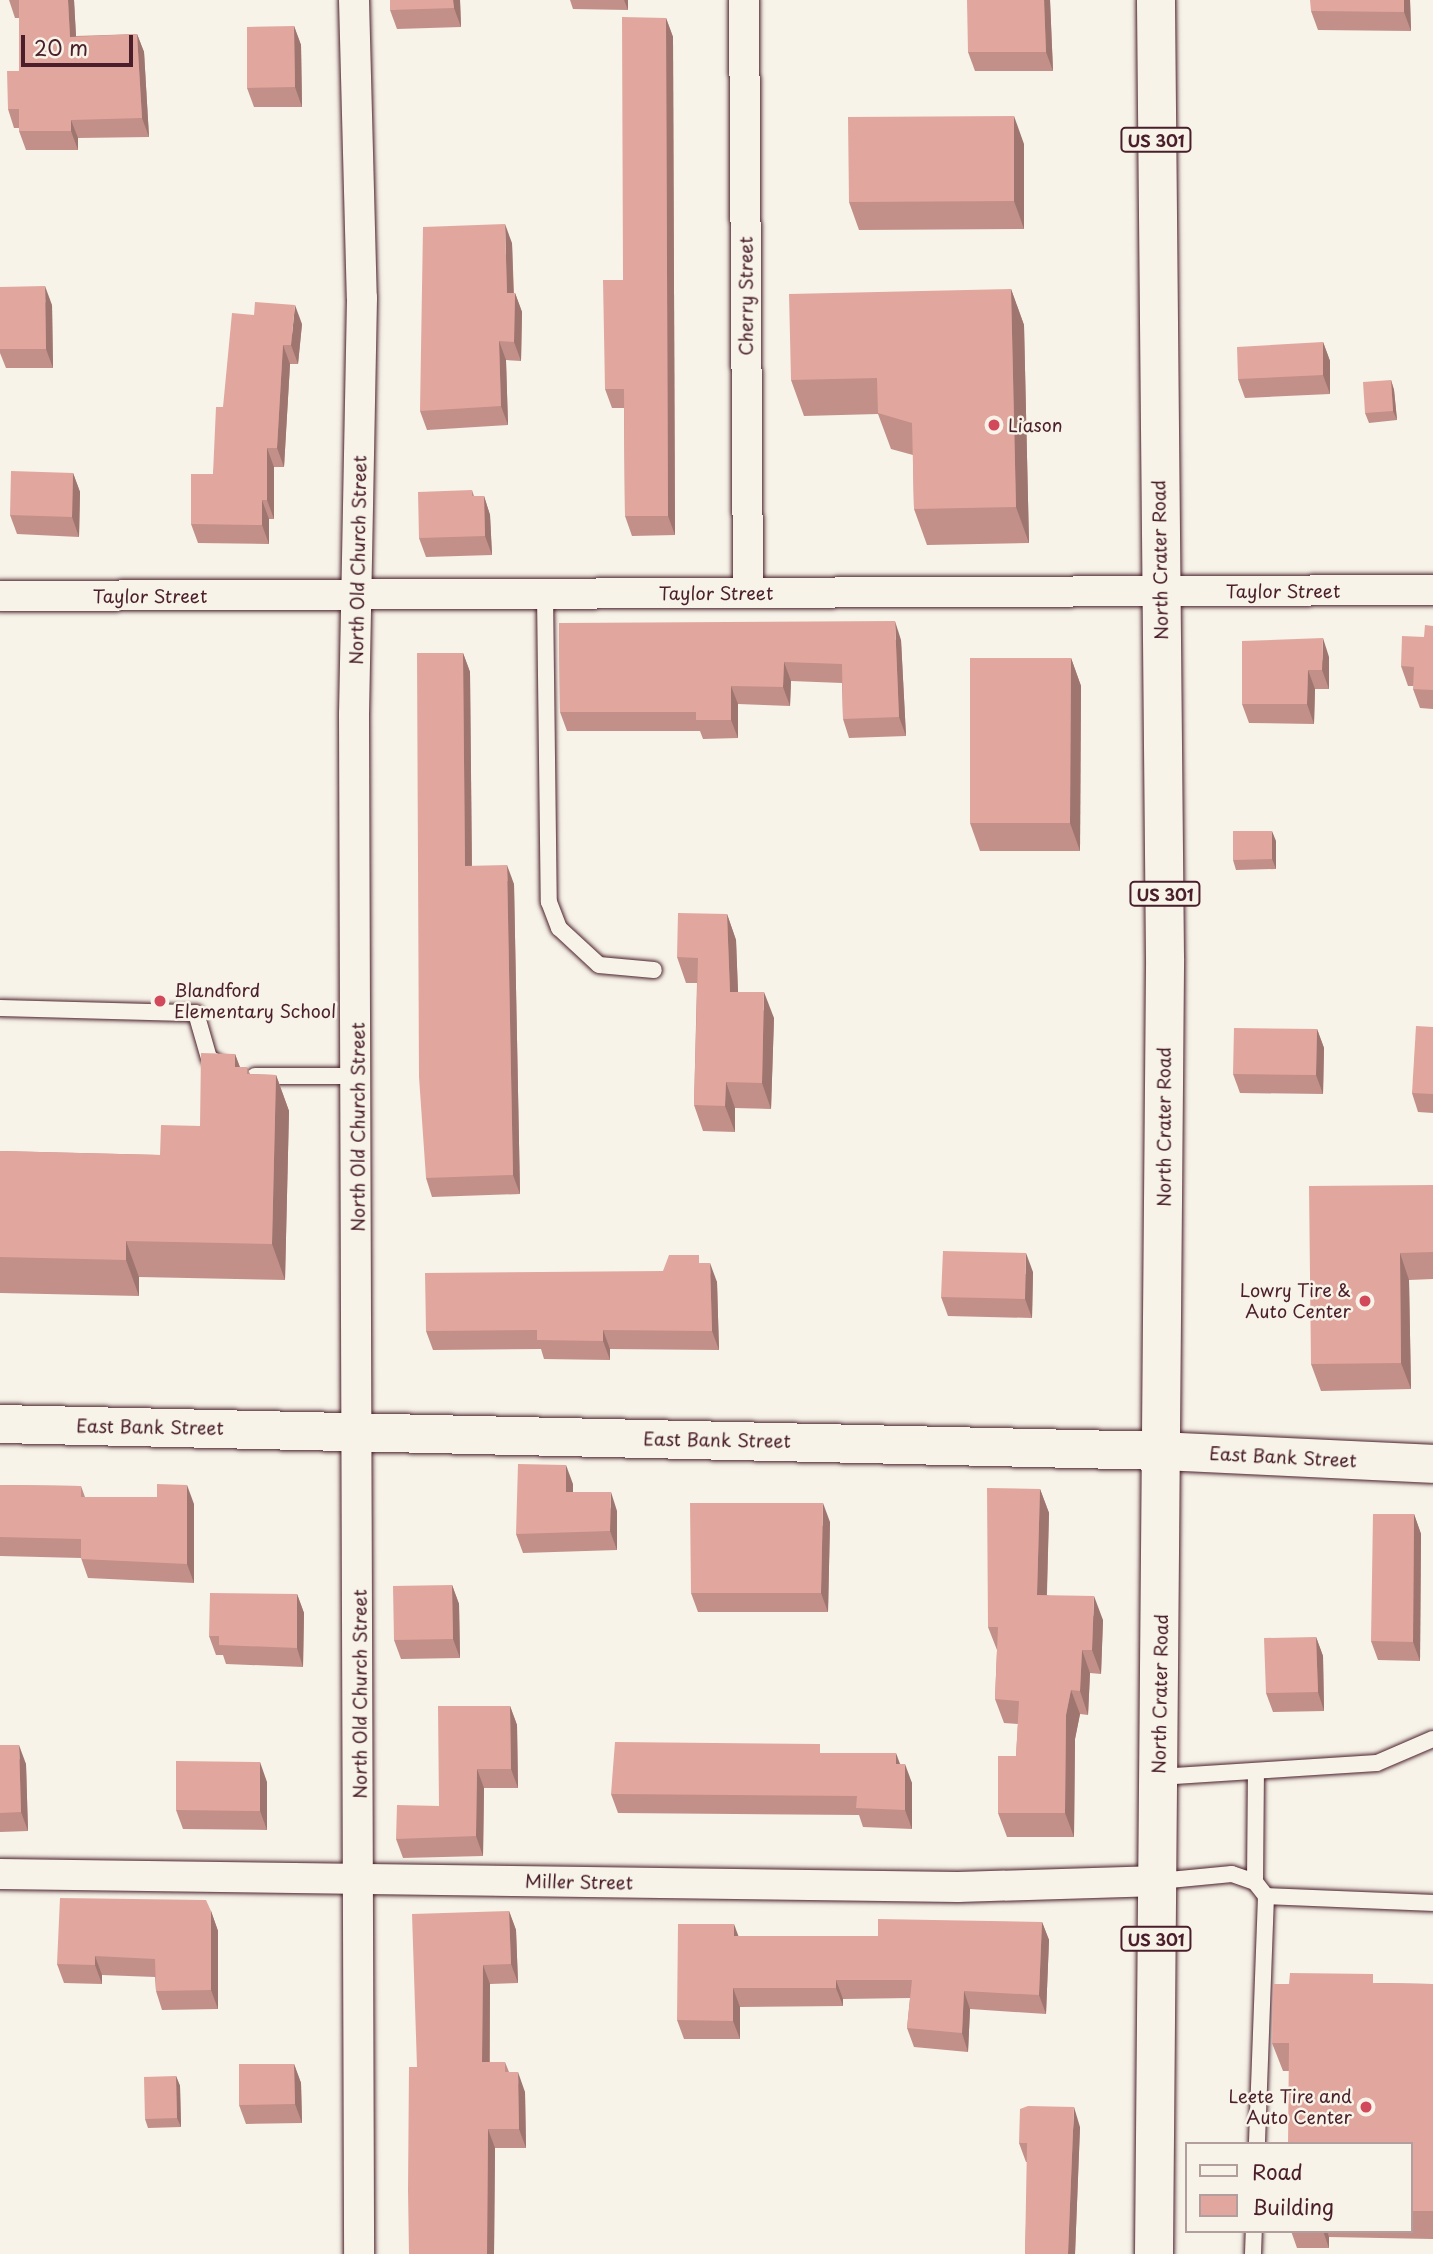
<!DOCTYPE html>
<style>
body{margin:0}
#map{position:relative;width:1433px;height:2254px;overflow:hidden;background:#f7f3e8;font-family:"Playpen Sans",sans-serif}
div>[style]{position:absolute}
.roads{filter:drop-shadow(0 0 2px #4a1f2b) drop-shadow(0 0 2px #4a1f2b)}
.service>*{height:16px;margin:-8px;padding:0 8px;transform-origin:8px;border-radius:8px;background:#f7f3e8}
.minor>*{height:30px;margin:-15px;padding:0 15px;transform-origin:15px;border-radius:15px;background:#f7f3e8}
.tertiary>*{height:38px;margin:-19px;padding:0 19px;transform-origin:19px;border-radius:19px;background:#f7f3e8}
.primary>*{height:38px;margin:-19px;padding:0 19px;transform-origin:19px;border-radius:19px;background:#f7f3e8}
.wall>*{inset:0;background:#c29088}
.shaded-wall>*{inset:0;background:#9e756f}
.building>*{inset:0;background:#e1a79e}
.dots>*{width:19px;height:19px;translate:-50% -50%;box-sizing:border-box;border:4px solid #f7f3e8;border-radius:50%}
span{translate:-50% -50%;white-space:nowrap;text-align:center;line-height:1.15;-webkit-text-stroke:5px #f7f3e8;paint-order:stroke}
.shield-label span{padding:2px 5px;background:#f7f3e8;border:2px solid;border-radius:5px;-webkit-text-stroke-width:0}
.shield-label{font-size:16px;color:#4a1f2b;font-weight:700}
.street-label{font-size:18px;color:#4a1f2b}
.poi-label{font-size:18px;color:#4a1f2b}
.left{translate:0 -50%;text-align:left}
.right{translate:-100% -50%;text-align:right}
.legend{position:absolute;left:1185px;top:2142px;width:228px;height:91px;box-sizing:border-box;background:#f7f3e8;border:2px solid #b29e9c;margin:0;padding:9px 12px;list-style:none;font-size:21px;color:#4a1f2b}
.legend li{display:flex;align-items:center;gap:14px;height:35px}
.legend b{width:35px;border:2px solid #b29e9c}
.scale{position:absolute;left:21px;top:35px;width:112px;height:32px;box-sizing:border-box;border:4px solid #4a1f2b;border-top:0;padding-left:9px;font-size:21px;line-height:24px;white-space:nowrap;color:#4a1f2b;-webkit-text-stroke:5px #f7f3e8;paint-order:stroke}
</style>
<div id="map">
<div class="roads">
<div class="service">
<div style="left:545px;top:594px;width:308px;rotate:89.3deg"></div>
<div style="left:549px;top:902px;width:28px;rotate:69deg"></div>
<div style="left:559px;top:928px;width:54px;rotate:42.8deg"></div>
<div style="left:599px;top:965px;width:55px;rotate:5.2deg"></div>
<div style="left:0;top:1008px;width:196px;rotate:1.5deg"></div>
<div style="left:196px;top:1013px;width:47px;rotate:73.9deg"></div>
<div style="left:209px;top:1058px;width:14px;rotate:30deg"></div>
<div style="left:255px;top:1076px;width:103px"></div>
<div style="left:1159px;top:1777px;width:218px;rotate:-3.7deg"></div>
<div style="left:1377px;top:1763px;width:61px;rotate:-23.2deg"></div>
<div style="left:1159px;top:1881px;width:73px;rotate:-5.5deg"></div>
<div style="left:1232px;top:1874px;width:24px;rotate:19deg"></div>
<div style="left:1255px;top:1882px;width:18px;rotate:52deg"></div>
<div style="left:1266px;top:1896px;width:248px;rotate:92.1deg"></div>
<div style="left:1255px;top:1882px;width:109px;rotate:-89.5deg"></div>
<div style="left:1266px;top:1896px;width:167px;rotate:2.4deg"></div>
<div style="left:1253px;top:2254px;width:23px;rotate:-88deg"></div>
</div>
<div class="minor">
<div style="left:354px;top:0;width:298px;rotate:88.5deg"></div>
<div style="left:362px;top:298px;width:416px;rotate:91.1deg"></div>
<div style="left:354px;top:714px;width:1540px;rotate:89.81deg"></div>
<div style="left:744px;top:0;width:592px;rotate:89.61deg"></div>
<div style="left:0;top:596px;width:1433px;rotate:-0.24deg"></div>
<div style="left:0;top:1874px;width:958px;rotate:0.78deg"></div>
<div style="left:958px;top:1887px;width:201px;rotate:-1.7deg"></div>
</div>
<div class="tertiary">
<div style="left:0;top:1424px;width:1161px;rotate:1.33deg"></div>
</div>
<div class="primary">
<div style="left:1161px;top:1451px;width:272px;rotate:2.7deg"></div>
<div style="left:1154px;top:2254px;width:1296px;rotate:-89.51deg"></div>
<div style="left:1165px;top:958px;width:958px;rotate:-90.54deg"></div>
</div>
</div>
<div class="wall">
<div style="clip-path:polygon(9px 0,74px 0,76px 36px,137px 34px,144px 52px,149px 137px,78px 138px,78px 150px,26px 150px,19px 131px,19px 128px,14px 128px,8px 109px,19px 71px,19px 18px,15px 18px)"></div>
<div style="clip-path:polygon(460px 0,461px 27px,397px 29px,390px 10px)"></div>
<div style="clip-path:polygon(570px 0,628px 0,628px 10px,573px 9px)"></div>
<div style="clip-path:polygon(1050px 0,1053px 71px,975px 71px,968px 52px)"></div>
<div style="clip-path:polygon(1410px 0,1411px 31px,1318px 30px,1311px 11px)"></div>
<div style="clip-path:polygon(666px 18px,673px 37px,675px 535px,632px 536px,625px 516px,624px 408px,612px 408px,605px 389px)"></div>
<div style="clip-path:polygon(294px 26px,301px 45px,302px 107px,254px 107px,247px 88px)"></div>
<div style="clip-path:polygon(1024px 144px,1024px 229px,859px 230px,849px 202px)"></div>
<div style="clip-path:polygon(512px 243px,514px 293px,515px 293px,522px 312px,521px 361px,506px 360px,508px 425px,427px 430px,420px 411px)"></div>
<div style="clip-path:polygon(0 287px,52px 305px,53px 368px,6px 368px,0 353px)"></div>
<div style="clip-path:polygon(1011px 289px,1024px 325px,1029px 543px,927px 545px,914px 509px,913px 455px,891px 449px,878px 414px,804px 416px,791px 380px)"></div>
<div style="clip-path:polygon(302px 324px,298px 364px,290px 364px,284px 467px,274px 467px,274px 519px,269px 519px,269px 544px,198px 543px,191px 524px,213px 474px,223px 407px)"></div>
<div style="clip-path:polygon(1323px 342px,1330px 361px,1330px 394px,1245px 398px,1238px 379px)"></div>
<div style="clip-path:polygon(1391px 380px,1394px 390px,1397px 420px,1369px 423px,1365px 413px)"></div>
<div style="clip-path:polygon(73px 473px,80px 492px,79px 537px,17px 534px,10px 515px)"></div>
<div style="clip-path:polygon(472px 490px,474px 496px,484px 496px,490px 515px,492px 555px,426px 557px,419px 538px)"></div>
<div style="clip-path:polygon(559px 623px,901px 640px,906px 736px,849px 738px,843px 719px,842px 683px,791px 681px,790px 706px,738px 704px,738px 738px,703px 739px,700px 731px,567px 731px,560px 712px)"></div>
<div style="clip-path:polygon(1433px 626px,1433px 709px,1420px 708px,1413px 689px,1414px 686px,1408px 686px,1401px 666px)"></div>
<div style="clip-path:polygon(463px 653px,470px 672px,472px 866px,514px 884px,520px 1194px,432px 1197px,426px 1178px)"></div>
<div style="clip-path:polygon(1329px 657px,1329px 689px,1315px 689px,1314px 724px,1249px 723px,1242px 704px)"></div>
<div style="clip-path:polygon(1071px 658px,1081px 686px,1080px 851px,980px 851px,970px 823px)"></div>
<div style="clip-path:polygon(1276px 841px,1276px 869px,1236px 870px,1233px 860px)"></div>
<div style="clip-path:polygon(727px 914px,736px 940px,738px 992px,774px 1018px,771px 1109px,735px 1108px,735px 1132px,703px 1131px,694px 1105px,697px 983px,686px 983px,677px 957px)"></div>
<div style="clip-path:polygon(1433px 1027px,1433px 1113px,1418px 1112px,1412px 1093px)"></div>
<div style="clip-path:polygon(1317px 1029px,1324px 1048px,1323px 1094px,1240px 1093px,1233px 1074px)"></div>
<div style="clip-path:polygon(235px 1054px,240px 1067px,247px 1067px,250px 1074px,276px 1075px,289px 1111px,285px 1280px,139px 1277px,139px 1296px,0 1293px,0 1151px,160px 1155px,200px 1126px)"></div>
<div style="clip-path:polygon(1433px 1185px,1433px 1279px,1409px 1280px,1411px 1389px,1321px 1391px,1311px 1364px)"></div>
<div style="clip-path:polygon(702px 1263px,717px 1282px,719px 1350px,610px 1349px,610px 1360px,544px 1359px,541px 1349px,433px 1350px,426px 1331px,663px 1271px)"></div>
<div style="clip-path:polygon(1033px 1272px,1032px 1318px,948px 1316px,941px 1297px)"></div>
<div style="clip-path:polygon(573px 1484px,573px 1492px,617px 1511px,617px 1550px,523px 1553px,516px 1534px)"></div>
<div style="clip-path:polygon(0 1485px,81px 1486px,85px 1497px,194px 1504px,194px 1583px,88px 1578px,81px 1558px,0 1556px)"></div>
<div style="clip-path:polygon(1040px 1489px,1049px 1513px,1047px 1595px,1103px 1620px,1101px 1674px,1090px 1673px,1088px 1715px,1080px 1714px,1075px 1739px,1074px 1837px,1007px 1837px,998px 1813px,1016px 1756px,1018px 1724px,1004px 1723px,995px 1699px,997px 1650px,988px 1627px)"></div>
<div style="clip-path:polygon(1414px 1514px,1421px 1534px,1420px 1661px,1378px 1660px,1371px 1641px)"></div>
<div style="clip-path:polygon(830px 1522px,828px 1612px,698px 1612px,691px 1593px)"></div>
<div style="clip-path:polygon(452px 1585px,459px 1604px,460px 1658px,401px 1659px,394px 1640px)"></div>
<div style="clip-path:polygon(297px 1594px,304px 1613px,303px 1667px,226px 1664px,223px 1655px,216px 1655px,209px 1636px)"></div>
<div style="clip-path:polygon(1316px 1637px,1323px 1656px,1324px 1711px,1273px 1712px,1266px 1693px)"></div>
<div style="clip-path:polygon(510px 1706px,517px 1725px,518px 1788px,484px 1788px,483px 1856px,403px 1858px,396px 1839px,439px 1806px)"></div>
<div style="clip-path:polygon(0 1745px,26px 1764px,28px 1831px,0 1832px)"></div>
<div style="clip-path:polygon(823px 1753px,901px 1764px,912px 1783px,912px 1829px,863px 1827px,859px 1815px,618px 1813px,611px 1794px)"></div>
<div style="clip-path:polygon(267px 1782px,267px 1830px,183px 1829px,176px 1810px)"></div>
<div style="clip-path:polygon(211px 1911px,218px 1931px,218px 2009px,162px 2010px,156px 1991px,155px 1977px,102px 1975px,102px 1984px,64px 1983px,57px 1964px)"></div>
<div style="clip-path:polygon(509px 1911px,516px 1930px,518px 1983px,490px 1984px,490px 2062px,505px 2062px,509px 2072px,525px 2092px,526px 2148px,495px 2148px,494px 2254px,409px 2254px,417px 2067px)"></div>
<div style="clip-path:polygon(1042px 1922px,1049px 1940px,1046px 2014px,970px 2009px,968px 2052px,914px 2047px,907px 2028px,910px 1998px,843px 1999px,843px 2006px,740px 2007px,740px 2039px,684px 2039px,677px 2020px,739px 1936px,878px 1936px)"></div>
<div style="clip-path:polygon(1376px 1983px,1433px 1984px,1433px 2239px,1329px 2237px,1329px 2248px,1297px 2248px,1291px 2231px,1410px 2231px,1410px 2144px,1289px 2071px,1283px 2071px,1272px 2043px,1289px 1984px)"></div>
<div style="clip-path:polygon(294px 2064px,301px 2083px,302px 2123px,246px 2124px,239px 2105px)"></div>
<div style="clip-path:polygon(176px 2076px,180px 2086px,181px 2127px,148px 2128px,145px 2119px)"></div>
<div style="clip-path:polygon(1080px 2127px,1075px 2254px,1025px 2254px,1028px 2162px,1026px 2162px,1019px 2143px)"></div>
</div>
<div class="shaded-wall">
<div style="clip-path:polygon(68px 0,74px 0,77px 55px,70px 37px)"></div>
<div style="clip-path:polygon(453px 0,460px 0,461px 27px,454px 8px)"></div>
<div style="clip-path:polygon(624px 0,628px 0,628px 10px)"></div>
<div style="clip-path:polygon(1044px 0,1050px 0,1053px 71px,1046px 52px)"></div>
<div style="clip-path:polygon(1404px 0,1410px 0,1411px 31px,1404px 12px)"></div>
<div style="clip-path:polygon(666px 18px,673px 37px,675px 535px,668px 516px)"></div>
<div style="clip-path:polygon(294px 26px,301px 45px,302px 107px,295px 87px)"></div>
<div style="clip-path:polygon(137px 34px,144px 52px,149px 137px,142px 118px)"></div>
<div style="clip-path:polygon(1014px 116px,1024px 144px,1024px 229px,1014px 201px)"></div>
<div style="clip-path:polygon(71px 120px,78px 138px,78px 150px,71px 131px)"></div>
<div style="clip-path:polygon(505px 224px,512px 243px,514px 312px,507px 293px)"></div>
<div style="clip-path:polygon(45px 286px,52px 305px,53px 368px,46px 349px)"></div>
<div style="clip-path:polygon(1011px 289px,1024px 325px,1029px 543px,1016px 507px)"></div>
<div style="clip-path:polygon(515px 293px,522px 312px,521px 361px,514px 342px)"></div>
<div style="clip-path:polygon(295px 305px,302px 324px,298px 364px,291px 345px)"></div>
<div style="clip-path:polygon(499px 341px,506px 360px,508px 425px,501px 406px)"></div>
<div style="clip-path:polygon(1323px 342px,1330px 361px,1330px 394px,1323px 375px)"></div>
<div style="clip-path:polygon(283px 345px,290px 364px,284px 467px,277px 448px)"></div>
<div style="clip-path:polygon(1391px 380px,1394px 390px,1397px 420px,1393px 411px)"></div>
<div style="clip-path:polygon(267px 448px,274px 467px,274px 519px,267px 500px)"></div>
<div style="clip-path:polygon(73px 473px,80px 492px,79px 537px,72px 517px)"></div>
<div style="clip-path:polygon(484px 496px,490px 515px,492px 555px,485px 536px)"></div>
<div style="clip-path:polygon(262px 500px,269px 519px,269px 544px,262px 525px)"></div>
<div style="clip-path:polygon(895px 621px,901px 640px,906px 736px,899px 717px)"></div>
<div style="clip-path:polygon(1323px 638px,1329px 657px,1329px 689px,1322px 670px)"></div>
<div style="clip-path:polygon(463px 653px,470px 672px,472px 885px,465px 866px)"></div>
<div style="clip-path:polygon(1071px 658px,1081px 686px,1080px 851px,1070px 823px)"></div>
<div style="clip-path:polygon(784px 662px,791px 681px,790px 706px,783px 687px)"></div>
<div style="clip-path:polygon(1308px 670px,1315px 689px,1314px 724px,1307px 704px)"></div>
<div style="clip-path:polygon(731px 686px,738px 704px,738px 738px,731px 720px)"></div>
<div style="clip-path:polygon(1272px 831px,1276px 841px,1276px 869px,1272px 859px)"></div>
<div style="clip-path:polygon(507px 865px,514px 884px,520px 1194px,513px 1175px)"></div>
<div style="clip-path:polygon(727px 914px,736px 940px,739px 1018px,730px 992px)"></div>
<div style="clip-path:polygon(764px 992px,774px 1018px,771px 1109px,762px 1083px)"></div>
<div style="clip-path:polygon(1317px 1029px,1324px 1048px,1323px 1094px,1316px 1075px)"></div>
<div style="clip-path:polygon(235px 1054px,248px 1090px,235px 1067px)"></div>
<div style="clip-path:polygon(276px 1075px,289px 1111px,285px 1280px,272px 1244px)"></div>
<div style="clip-path:polygon(726px 1082px,735px 1108px,735px 1132px,725px 1106px)"></div>
<div style="clip-path:polygon(126px 1241px,139px 1277px,139px 1296px,126px 1260px)"></div>
<div style="clip-path:polygon(1026px 1253px,1033px 1272px,1032px 1318px,1025px 1299px)"></div>
<div style="clip-path:polygon(1400px 1253px,1409px 1280px,1411px 1389px,1401px 1363px)"></div>
<div style="clip-path:polygon(710px 1263px,717px 1282px,719px 1350px,712px 1331px)"></div>
<div style="clip-path:polygon(603px 1330px,610px 1349px,610px 1360px,603px 1341px)"></div>
<div style="clip-path:polygon(566px 1465px,573px 1484px,573px 1511px,566px 1492px)"></div>
<div style="clip-path:polygon(187px 1485px,194px 1504px,194px 1583px,187px 1564px)"></div>
<div style="clip-path:polygon(1040px 1489px,1049px 1513px,1046px 1619px,1037px 1595px)"></div>
<div style="clip-path:polygon(611px 1492px,617px 1511px,617px 1550px,610px 1531px)"></div>
<div style="clip-path:polygon(823px 1503px,830px 1522px,828px 1612px,821px 1593px)"></div>
<div style="clip-path:polygon(1414px 1514px,1421px 1534px,1420px 1661px,1413px 1642px)"></div>
<div style="clip-path:polygon(452px 1585px,459px 1604px,460px 1658px,453px 1639px)"></div>
<div style="clip-path:polygon(297px 1594px,304px 1613px,303px 1667px,297px 1648px)"></div>
<div style="clip-path:polygon(1094px 1596px,1103px 1620px,1101px 1674px,1092px 1650px)"></div>
<div style="clip-path:polygon(1316px 1637px,1323px 1656px,1324px 1711px,1318px 1692px)"></div>
<div style="clip-path:polygon(1082px 1650px,1090px 1673px,1088px 1715px,1080px 1691px)"></div>
<div style="clip-path:polygon(1071px 1690px,1080px 1714px,1075px 1739px,1074px 1837px,1065px 1813px,1066px 1715px)"></div>
<div style="clip-path:polygon(510px 1706px,517px 1725px,518px 1788px,511px 1769px)"></div>
<div style="clip-path:polygon(19px 1745px,26px 1764px,28px 1831px,21px 1812px)"></div>
<div style="clip-path:polygon(896px 1753px,903px 1772px,896px 1764px)"></div>
<div style="clip-path:polygon(260px 1762px,267px 1782px,267px 1830px,260px 1811px)"></div>
<div style="clip-path:polygon(905px 1764px,912px 1783px,912px 1829px,905px 1810px)"></div>
<div style="clip-path:polygon(477px 1769px,484px 1788px,483px 1856px,476px 1836px)"></div>
<div style="clip-path:polygon(211px 1911px,218px 1931px,218px 2009px,211px 1990px)"></div>
<div style="clip-path:polygon(509px 1911px,516px 1930px,518px 1983px,511px 1964px)"></div>
<div style="clip-path:polygon(1042px 1922px,1049px 1940px,1046px 2014px,1039px 1995px)"></div>
<div style="clip-path:polygon(734px 1924px,741px 1943px,734px 1936px)"></div>
<div style="clip-path:polygon(95px 1956px,102px 1975px,102px 1984px,95px 1965px)"></div>
<div style="clip-path:polygon(483px 1965px,490px 1984px,489px 2081px,482px 2062px)"></div>
<div style="clip-path:polygon(836px 1980px,843px 1999px,843px 2006px,836px 1988px)"></div>
<div style="clip-path:polygon(733px 1988px,740px 2007px,740px 2039px,733px 2021px)"></div>
<div style="clip-path:polygon(964px 1991px,970px 2009px,968px 2052px,962px 2033px)"></div>
<div style="clip-path:polygon(294px 2064px,301px 2083px,302px 2123px,295px 2104px)"></div>
<div style="clip-path:polygon(518px 2072px,525px 2092px,526px 2148px,519px 2129px)"></div>
<div style="clip-path:polygon(176px 2076px,180px 2086px,181px 2127px,177px 2118px)"></div>
<div style="clip-path:polygon(1074px 2107px,1080px 2127px,1075px 2254px,1068px 2254px)"></div>
<div style="clip-path:polygon(488px 2129px,495px 2148px,494px 2254px,487px 2254px)"></div>
<div style="clip-path:polygon(1323px 2231px,1327px 2231px,1329px 2237px,1329px 2248px)"></div>
</div>
<div class="building">
<div style="clip-path:polygon(19px 0,68px 0,70px 37px,137px 34px,142px 118px,71px 120px,71px 131px,19px 131px,19px 109px,8px 109px,7px 71px,19px 71px)"></div>
<div style="clip-path:polygon(390px 0,453px 0,454px 8px,390px 10px)"></div>
<div style="clip-path:polygon(967px 0,1044px 0,1046px 52px,968px 52px)"></div>
<div style="clip-path:polygon(1310px 0,1404px 0,1404px 12px,1311px 11px)"></div>
<div style="clip-path:polygon(622px 17px,666px 18px,668px 516px,625px 516px,624px 389px,605px 389px,603px 280px,623px 280px)"></div>
<div style="clip-path:polygon(294px 26px,295px 87px,247px 88px,247px 27px)"></div>
<div style="clip-path:polygon(1014px 116px,1014px 201px,849px 202px,848px 117px)"></div>
<div style="clip-path:polygon(505px 224px,507px 293px,515px 293px,514px 342px,499px 341px,501px 406px,420px 411px,423px 227px)"></div>
<div style="clip-path:polygon(45px 286px,46px 349px,0 349px,0 287px)"></div>
<div style="clip-path:polygon(1011px 289px,1016px 507px,914px 509px,912px 423px,878px 413px,877px 378px,791px 380px,789px 294px)"></div>
<div style="clip-path:polygon(255px 302px,295px 305px,291px 345px,283px 345px,277px 448px,267px 448px,267px 500px,262px 500px,262px 525px,191px 524px,191px 474px,213px 474px,216px 407px,223px 407px,232px 313px,254px 315px)"></div>
<div style="clip-path:polygon(1323px 342px,1323px 375px,1238px 379px,1237px 347px)"></div>
<div style="clip-path:polygon(1391px 380px,1393px 411px,1365px 413px,1363px 382px)"></div>
<div style="clip-path:polygon(11px 471px,73px 473px,72px 517px,10px 515px)"></div>
<div style="clip-path:polygon(472px 490px,472px 496px,484px 496px,485px 536px,419px 538px,418px 492px)"></div>
<div style="clip-path:polygon(895px 621px,899px 717px,843px 719px,842px 664px,784px 662px,783px 687px,731px 686px,731px 720px,696px 720px,696px 712px,560px 712px,559px 623px)"></div>
<div style="clip-path:polygon(1425px 625px,1433px 626px,1433px 690px,1413px 689px,1414px 667px,1401px 666px,1402px 636px,1424px 637px)"></div>
<div style="clip-path:polygon(1323px 638px,1322px 670px,1308px 670px,1307px 704px,1242px 704px,1242px 641px)"></div>
<div style="clip-path:polygon(417px 653px,463px 653px,465px 866px,507px 865px,513px 1175px,426px 1178px,419px 1077px)"></div>
<div style="clip-path:polygon(970px 658px,1071px 658px,1070px 823px,970px 823px)"></div>
<div style="clip-path:polygon(1233px 831px,1272px 831px,1272px 859px,1233px 860px)"></div>
<div style="clip-path:polygon(678px 913px,727px 914px,730px 992px,764px 992px,762px 1083px,726px 1082px,725px 1106px,694px 1105px,698px 958px,677px 957px)"></div>
<div style="clip-path:polygon(1416px 1026px,1433px 1027px,1433px 1094px,1412px 1093px)"></div>
<div style="clip-path:polygon(1234px 1028px,1317px 1029px,1316px 1075px,1233px 1074px)"></div>
<div style="clip-path:polygon(201px 1053px,235px 1054px,235px 1067px,247px 1067px,247px 1074px,276px 1075px,272px 1244px,126px 1241px,126px 1260px,0 1257px,0 1151px,160px 1155px,161px 1125px,200px 1126px)"></div>
<div style="clip-path:polygon(1433px 1185px,1433px 1252px,1400px 1253px,1401px 1363px,1311px 1364px,1309px 1186px)"></div>
<div style="clip-path:polygon(943px 1251px,1026px 1253px,1025px 1299px,941px 1297px)"></div>
<div style="clip-path:polygon(669px 1255px,699px 1255px,699px 1263px,710px 1263px,712px 1331px,603px 1330px,603px 1341px,537px 1340px,537px 1330px,426px 1331px,425px 1273px,663px 1271px)"></div>
<div style="clip-path:polygon(518px 1464px,566px 1465px,566px 1492px,611px 1492px,610px 1531px,516px 1534px)"></div>
<div style="clip-path:polygon(157px 1484px,187px 1485px,187px 1564px,81px 1559px,81px 1539px,0 1537px,0 1485px,81px 1486px,81px 1497px,157px 1497px)"></div>
<div style="clip-path:polygon(987px 1488px,1040px 1489px,1037px 1595px,1094px 1596px,1092px 1650px,1082px 1650px,1080px 1691px,1071px 1690px,1066px 1715px,1065px 1813px,998px 1813px,998px 1756px,1016px 1756px,1019px 1701px,995px 1699px,998px 1627px,988px 1627px)"></div>
<div style="clip-path:polygon(690px 1503px,823px 1503px,821px 1593px,691px 1593px)"></div>
<div style="clip-path:polygon(1373px 1514px,1414px 1514px,1413px 1642px,1371px 1641px)"></div>
<div style="clip-path:polygon(452px 1585px,453px 1639px,394px 1640px,393px 1586px)"></div>
<div style="clip-path:polygon(210px 1593px,297px 1594px,297px 1648px,219px 1645px,219px 1636px,209px 1636px)"></div>
<div style="clip-path:polygon(1316px 1637px,1318px 1692px,1266px 1693px,1264px 1638px)"></div>
<div style="clip-path:polygon(438px 1706px,510px 1706px,511px 1769px,477px 1769px,476px 1836px,396px 1839px,397px 1805px,439px 1806px)"></div>
<div style="clip-path:polygon(615px 1742px,820px 1744px,820px 1753px,896px 1753px,896px 1764px,905px 1764px,905px 1810px,856px 1808px,857px 1796px,611px 1794px)"></div>
<div style="clip-path:polygon(0 1745px,19px 1745px,21px 1812px,0 1813px)"></div>
<div style="clip-path:polygon(176px 1761px,260px 1762px,260px 1811px,176px 1810px)"></div>
<div style="clip-path:polygon(60px 1898px,206px 1900px,211px 1911px,211px 1990px,156px 1991px,155px 1959px,95px 1956px,95px 1965px,57px 1964px)"></div>
<div style="clip-path:polygon(509px 1911px,511px 1964px,483px 1965px,482px 2062px,505px 2062px,505px 2072px,518px 2072px,519px 2129px,488px 2129px,487px 2254px,409px 2254px,408px 2190px,409px 2067px,417px 2067px,412px 1914px)"></div>
<div style="clip-path:polygon(878px 1919px,1042px 1922px,1039px 1995px,964px 1991px,962px 2033px,907px 2028px,912px 1980px,836px 1980px,836px 1988px,733px 1988px,733px 2021px,677px 2020px,678px 1924px,734px 1924px,734px 1936px,878px 1936px)"></div>
<div style="clip-path:polygon(1290px 1973px,1373px 1974px,1373px 1983px,1433px 1984px,1433px 2211px,1410px 2211px,1410px 2144px,1288px 2144px,1289px 2043px,1272px 2043px,1273px 1984px,1289px 1984px)"></div>
<div style="clip-path:polygon(239px 2064px,294px 2064px,295px 2104px,239px 2105px)"></div>
<div style="clip-path:polygon(176px 2076px,177px 2118px,145px 2119px,144px 2077px)"></div>
<div style="clip-path:polygon(1028px 2106px,1074px 2107px,1068px 2254px,1025px 2254px,1027px 2143px,1019px 2143px,1020px 2109px)"></div>
</div>
<div class="dots">
<div style="left:994px;top:425px;background:#d1495b"></div>
<div style="left:160px;top:1001px;background:#d1495b"></div>
<div style="left:1365px;top:1301px;background:#d1495b"></div>
<div style="left:1366px;top:2107px;background:#d1495b"></div>
</div>
<div class="shield-label">
<span style="left:1156px;top:140px">US 301</span>
<span style="left:1165px;top:894px">US 301</span>
<span style="left:1156px;top:1939px">US 301</span>
</div>
<div class="street-label">
<span style="left:746px;top:296px;rotate:-90deg">Cherry Street</span>
<span style="left:358px;top:560px;rotate:-89deg">North Old Church Street</span>
<span style="left:1160px;top:560px;rotate:-91deg">North Crater Road</span>
<span style="left:1283px;top:591px">Taylor Street</span>
<span style="left:716px;top:593px">Taylor Street</span>
<span style="left:150px;top:596px">Taylor Street</span>
<span style="left:358px;top:1127px;rotate:-90deg">North Old Church Street</span>
<span style="left:1164px;top:1127px;rotate:-90deg">North Crater Road</span>
<span style="left:150px;top:1427px;rotate:1deg">East Bank Street</span>
<span style="left:717px;top:1440px;rotate:1deg">East Bank Street</span>
<span style="left:1283px;top:1457px;rotate:3deg">East Bank Street</span>
<span style="left:360px;top:1694px;rotate:-90deg">North Old Church Street</span>
<span style="left:1160px;top:1694px;rotate:-89deg">North Crater Road</span>
<span style="left:579px;top:1882px;rotate:1deg">Miller Street</span>
</div>
<div class="poi-label">
<span class="left" style="left:1008px;top:425px">Liason</span>
<span class="left" style="left:174px;top:1001px">Blandford<br>Elementary School</span>
<span class="right" style="left:1351px;top:1301px">Lowry Tire &amp;<br>Auto Center</span>
<span class="right" style="left:1352px;top:2107px">Leete Tire and<br>Auto Center</span>
</div>
<ul class="legend">
<li><b style="height:9px;background:#f7f3e8"></b>Road</li>
<li><b style="height:19px;background:#e1a79e"></b>Building</li>
</ul>
<div class="scale">20 m</div>
</div>
